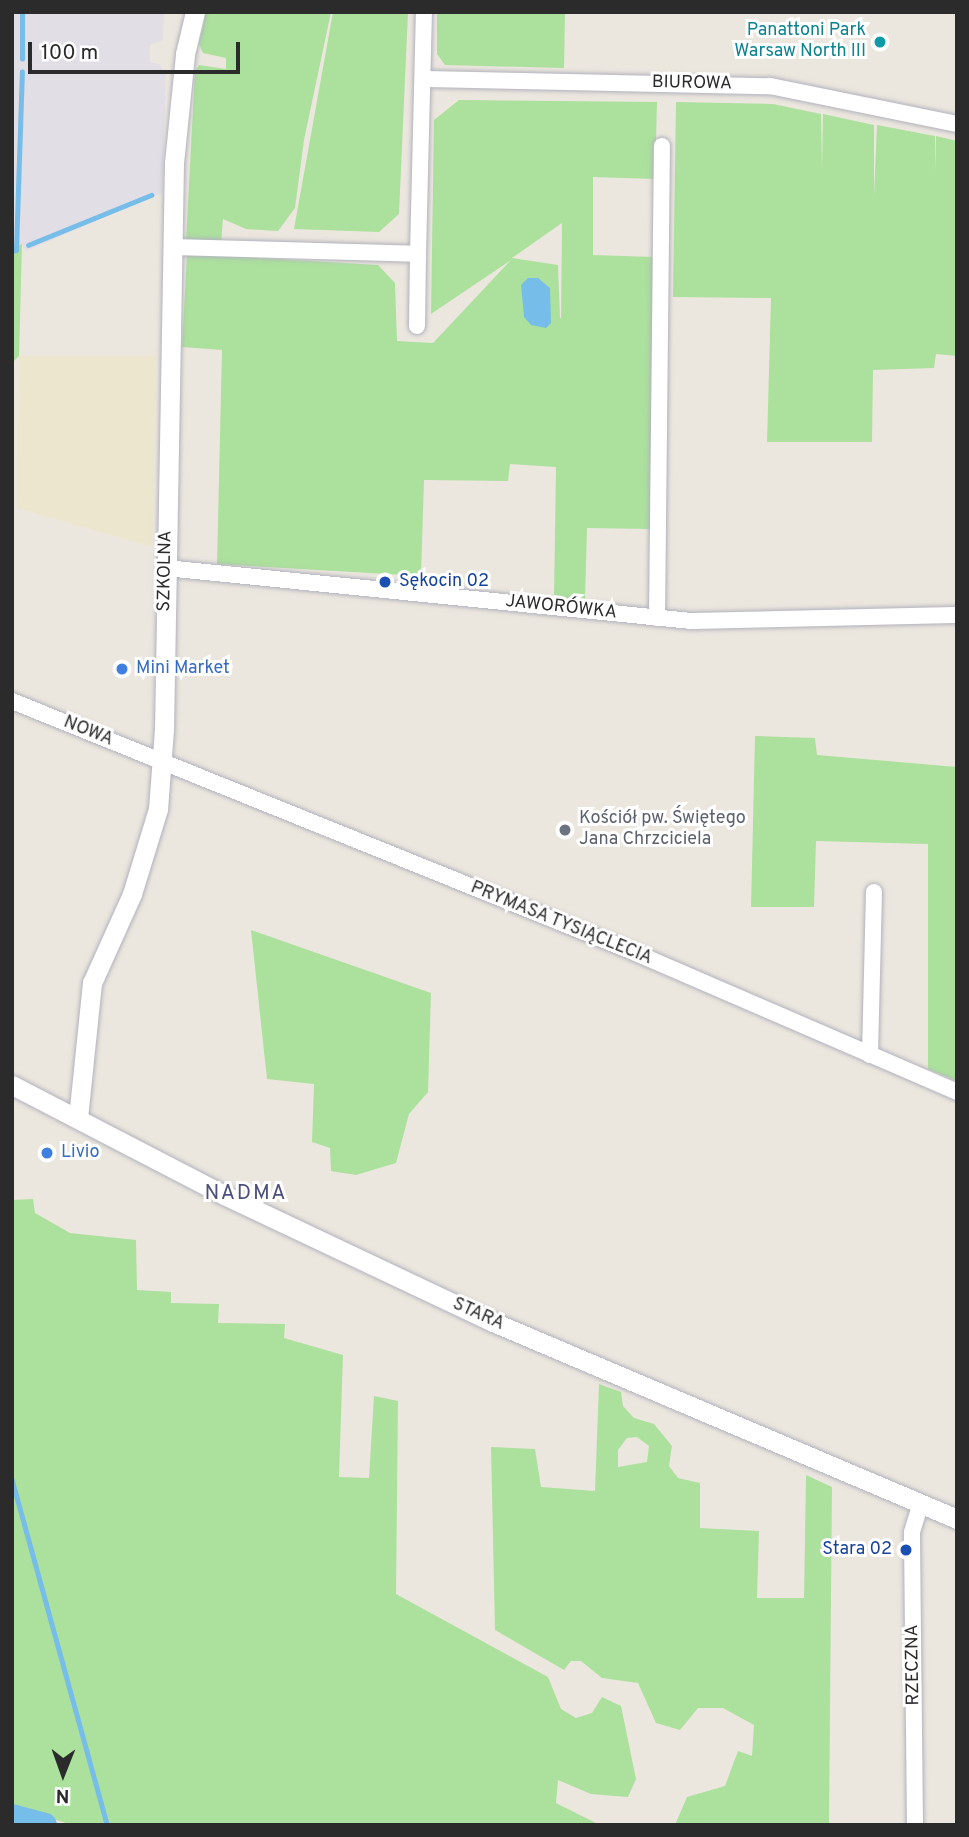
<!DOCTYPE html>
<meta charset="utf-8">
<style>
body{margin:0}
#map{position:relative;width:969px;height:1837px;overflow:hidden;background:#ece7de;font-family:Overpass,sans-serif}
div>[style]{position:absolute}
.industrial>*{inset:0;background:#e1dee5}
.education>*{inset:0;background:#ede6ce}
.green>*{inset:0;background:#ace09d}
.water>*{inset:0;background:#76bde9}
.stream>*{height:4.5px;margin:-2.25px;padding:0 2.25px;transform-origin:2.25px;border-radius:2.25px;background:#76bde9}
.river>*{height:24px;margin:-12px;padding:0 12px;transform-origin:12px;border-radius:12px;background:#76bde9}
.roads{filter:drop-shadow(0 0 2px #b1b2be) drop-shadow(0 0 2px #b1b2be)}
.minor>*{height:16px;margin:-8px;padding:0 8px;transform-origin:8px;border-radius:8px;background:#fff}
.tertiary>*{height:19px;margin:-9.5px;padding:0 9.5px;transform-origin:9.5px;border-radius:9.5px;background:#fff}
.dots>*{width:19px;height:19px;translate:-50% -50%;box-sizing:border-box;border:4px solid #fff;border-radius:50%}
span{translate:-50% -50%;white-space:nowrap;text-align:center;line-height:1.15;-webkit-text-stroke:6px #fff;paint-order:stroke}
.culture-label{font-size:18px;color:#0d838f}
.right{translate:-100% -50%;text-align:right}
.street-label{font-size:18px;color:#2b2b2b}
.transit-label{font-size:18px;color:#164399}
.left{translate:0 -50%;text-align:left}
.shop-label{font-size:18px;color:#366cbe}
.worship-label{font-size:18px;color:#5b616d}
.quarter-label{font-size:21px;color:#4d507a;letter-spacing:2px}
.frame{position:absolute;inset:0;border:14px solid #2b2b2b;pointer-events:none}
.north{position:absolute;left:28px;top:1739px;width:70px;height:70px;-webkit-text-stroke:5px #fff;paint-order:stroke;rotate:181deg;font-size:19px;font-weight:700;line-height:28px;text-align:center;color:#2b2b2b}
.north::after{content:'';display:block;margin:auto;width:24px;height:32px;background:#2b2b2b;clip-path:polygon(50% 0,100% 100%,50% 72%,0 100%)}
.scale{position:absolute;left:28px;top:42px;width:212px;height:32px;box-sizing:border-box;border:4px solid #2b2b2b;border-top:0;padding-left:9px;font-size:21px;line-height:24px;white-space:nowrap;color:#2b2b2b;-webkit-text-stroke:5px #fff;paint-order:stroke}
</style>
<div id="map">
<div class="industrial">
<div style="clip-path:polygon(12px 12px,164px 12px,163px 40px,150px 45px,150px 62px,159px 64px,166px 74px,162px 193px,26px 251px,22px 244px,12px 248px)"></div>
</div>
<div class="education">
<div style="clip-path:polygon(19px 356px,156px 356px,152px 547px,17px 508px)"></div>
</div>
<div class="green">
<div style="clip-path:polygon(206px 12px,331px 12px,304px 140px,295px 208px,278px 231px,246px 229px,223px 219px,221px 243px,186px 242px,195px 71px,199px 65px,226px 69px,226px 58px,203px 53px,199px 44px)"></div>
<div style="clip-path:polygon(333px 12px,408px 12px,399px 214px,379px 232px,294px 229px)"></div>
<div style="clip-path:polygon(437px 12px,565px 12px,564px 68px,445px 65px,437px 54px)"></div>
<div style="clip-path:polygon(evenodd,459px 100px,657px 102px,655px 179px,593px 177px,593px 255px,654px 257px,650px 529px,587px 528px,585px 601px,554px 597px,556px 467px,510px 464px,508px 481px,424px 480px,421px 576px,217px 564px,222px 350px,182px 347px,187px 254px,378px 265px,395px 283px,397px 341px,433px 343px,511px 260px,431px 314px,434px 120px,459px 100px,562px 223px,561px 318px,560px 318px,558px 265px,512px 258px,562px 223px)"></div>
<div style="clip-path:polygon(676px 102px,773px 104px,821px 114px,822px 170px,823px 114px,874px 125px,874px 197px,877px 125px,935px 136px,935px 172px,936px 136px,957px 141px,957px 356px,936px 354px,934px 368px,873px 370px,872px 442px,767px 442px,771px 298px,673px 297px)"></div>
<div style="clip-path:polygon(22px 244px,19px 356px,12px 363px,12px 248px)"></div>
<div style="clip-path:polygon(755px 736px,815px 738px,817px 755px,957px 767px,957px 1081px,928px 1069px,928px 844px,816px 841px,814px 907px,751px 907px)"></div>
<div style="clip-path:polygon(251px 930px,431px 993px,428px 1092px,409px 1114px,396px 1163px,356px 1175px,331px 1171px,330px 1148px,312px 1142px,314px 1084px,267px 1079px)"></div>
<div style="clip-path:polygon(33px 1199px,35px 1213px,70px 1233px,136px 1240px,137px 1290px,171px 1292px,171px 1303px,219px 1304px,218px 1323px,285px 1324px,284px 1338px,343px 1355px,339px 1477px,369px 1478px,374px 1396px,398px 1401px,396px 1594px,548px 1677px,561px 1709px,576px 1718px,592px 1713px,602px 1697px,621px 1706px,636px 1779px,628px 1797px,591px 1794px,558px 1780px,556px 1803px,600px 1825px,72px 1825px,12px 1806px,12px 1200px)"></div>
<div style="clip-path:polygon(evenodd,599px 1384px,621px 1392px,623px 1406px,634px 1418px,654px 1424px,672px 1446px,669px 1466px,678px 1478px,700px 1483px,700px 1528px,759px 1531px,757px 1598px,804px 1598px,806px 1475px,832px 1487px,829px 1825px,675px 1825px,687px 1797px,725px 1786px,738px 1751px,752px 1756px,754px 1725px,723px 1708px,698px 1708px,680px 1730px,656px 1723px,638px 1683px,602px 1678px,581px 1661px,571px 1661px,564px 1670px,495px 1630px,491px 1447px,535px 1449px,541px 1487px,595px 1491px,599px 1384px,637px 1437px,649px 1446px,647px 1462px,618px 1467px,618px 1450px,627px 1438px,637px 1437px)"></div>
</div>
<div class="water">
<div style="clip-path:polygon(528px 278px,538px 278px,550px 288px,551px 323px,546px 328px,531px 325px,524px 317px,521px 285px)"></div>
</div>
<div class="stream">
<div style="left:22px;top:59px;width:47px;rotate:-90deg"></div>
<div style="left:28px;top:245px;width:133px;rotate:-22.1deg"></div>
<div style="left:12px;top:251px;width:4px;rotate:-14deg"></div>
<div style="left:16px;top:250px;width:178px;rotate:-88.1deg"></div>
<div style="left:12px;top:1479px;width:359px;rotate:74.6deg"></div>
</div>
<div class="river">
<div style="left:12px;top:1816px;width:34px;rotate:15deg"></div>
</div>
<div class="roads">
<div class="minor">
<div style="left:423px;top:79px;width:347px;rotate:1.2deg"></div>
<div style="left:770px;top:86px;width:191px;rotate:11.5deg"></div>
<div style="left:172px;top:247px;width:246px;rotate:1.6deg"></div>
<div style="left:418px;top:254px;width:242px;rotate:-88.6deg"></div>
<div style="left:417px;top:326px;width:72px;rotate:-89.2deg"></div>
<div style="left:166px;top:568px;width:528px;rotate:5.76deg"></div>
<div style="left:691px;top:621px;width:266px;rotate:-1.3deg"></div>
<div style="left:657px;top:618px;width:472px;rotate:-89.4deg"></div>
<div style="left:12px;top:701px;width:673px;rotate:21.99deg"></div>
<div style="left:636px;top:953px;width:350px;rotate:23.4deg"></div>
<div style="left:870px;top:1055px;width:163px;rotate:-88.6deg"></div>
<div style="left:915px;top:1825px;width:293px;rotate:-90.6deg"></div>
<div style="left:912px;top:1532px;width:27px;rotate:-73deg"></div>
</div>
<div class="tertiary">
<div style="left:12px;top:1085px;width:239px;rotate:27.4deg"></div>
<div style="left:224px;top:1195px;width:297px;rotate:25.3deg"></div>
<div style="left:493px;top:1322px;width:504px;rotate:23deg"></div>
<div style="left:78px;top:1118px;width:136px;rotate:-84.1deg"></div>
<div style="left:92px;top:983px;width:98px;rotate:-65.8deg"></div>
<div style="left:132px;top:894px;width:89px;rotate:-73deg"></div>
<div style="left:158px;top:809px;width:79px;rotate:-85.7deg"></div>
<div style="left:164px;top:730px;width:567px;rotate:-88.99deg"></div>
<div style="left:174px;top:163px;width:110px;rotate:-84.2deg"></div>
<div style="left:185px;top:54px;width:43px;rotate:-76.6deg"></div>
</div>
</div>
<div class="dots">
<div style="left:880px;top:42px;background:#0f9aa8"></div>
<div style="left:385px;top:582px;background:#1a4fb4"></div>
<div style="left:122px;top:669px;background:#3f7fe0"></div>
<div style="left:565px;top:830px;background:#6b7280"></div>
<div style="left:47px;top:1153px;background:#3f7fe0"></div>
<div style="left:906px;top:1550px;background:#1a4fb4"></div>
</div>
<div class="culture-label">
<span class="right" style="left:866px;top:42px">Panattoni Park<br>Warsaw North III</span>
</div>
<div class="street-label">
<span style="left:692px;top:84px;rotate:1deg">BIUROWA</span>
<span style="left:166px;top:571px;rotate:-89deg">SZKOLNA</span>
<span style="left:561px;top:608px;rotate:6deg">JAWORÓWKA</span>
<span style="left:88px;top:732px;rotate:22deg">NOWA</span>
<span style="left:561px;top:924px;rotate:22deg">PRYMASA TYSIĄCLECIA</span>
<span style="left:478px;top:1315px;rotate:24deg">STARA</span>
<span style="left:914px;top:1665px;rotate:-91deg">RZECZNA</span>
</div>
<div class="transit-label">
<span class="left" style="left:399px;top:582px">Sękocin 02</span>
<span class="right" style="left:892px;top:1550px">Stara 02</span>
</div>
<div class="shop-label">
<span class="left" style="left:136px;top:669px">Mini Market</span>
<span class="left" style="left:61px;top:1153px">Livio</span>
</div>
<div class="worship-label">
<span class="left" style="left:579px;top:830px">Kościół pw. Świętego<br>Jana Chrzciciela</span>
</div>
<div class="quarter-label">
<span style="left:246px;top:1194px">NADMA</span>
</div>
<div class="frame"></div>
<div class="north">N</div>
<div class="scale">100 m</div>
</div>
